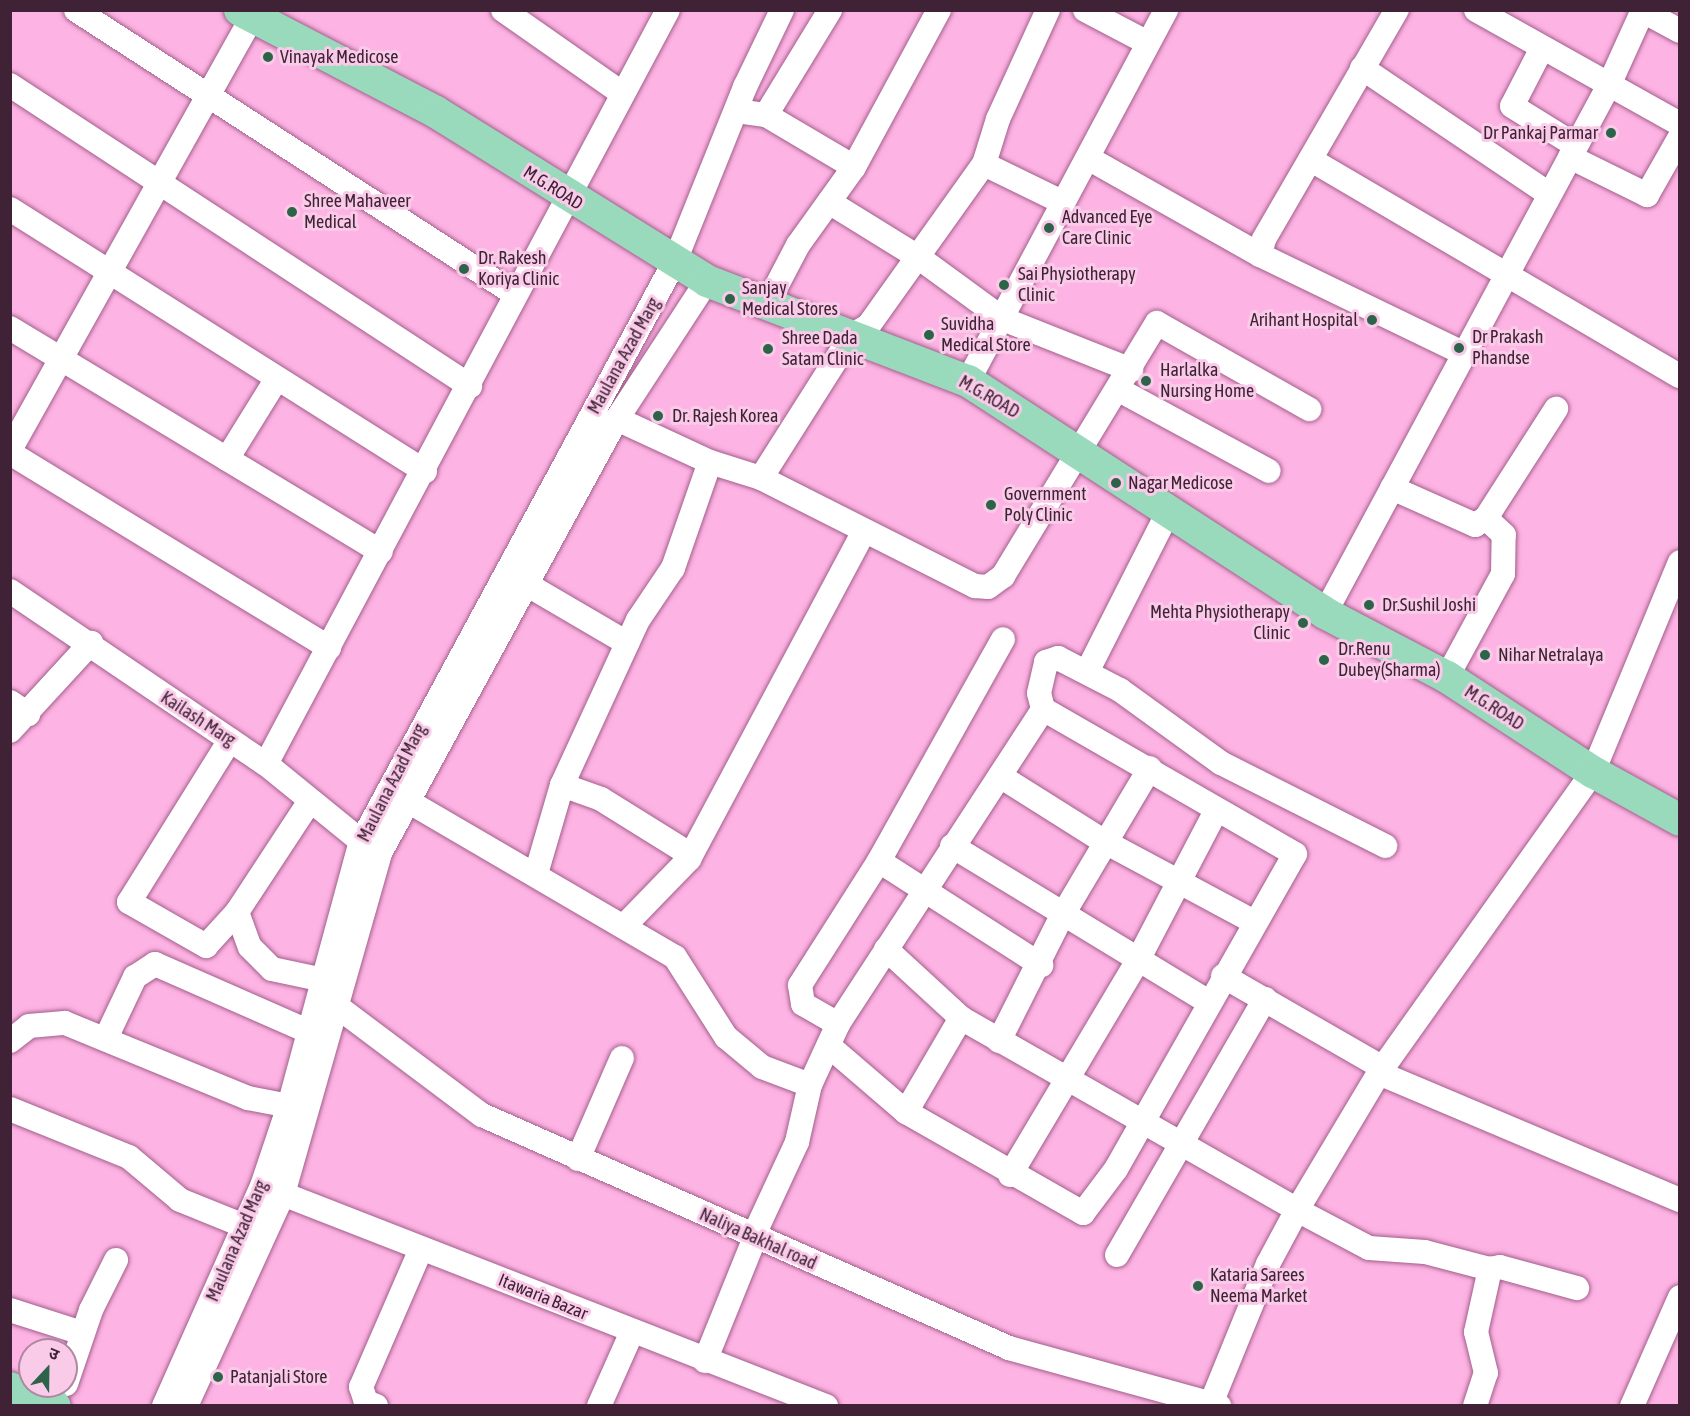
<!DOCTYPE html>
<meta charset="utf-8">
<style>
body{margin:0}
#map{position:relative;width:1690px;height:1416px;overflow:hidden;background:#fdb3e3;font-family:"Asap Condensed","Noto Sans Devanagari",sans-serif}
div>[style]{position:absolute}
.roads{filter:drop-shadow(0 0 2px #a35f8c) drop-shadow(0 0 2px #a35f8c)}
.minor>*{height:24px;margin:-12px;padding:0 12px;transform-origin:12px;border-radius:12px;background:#fff}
.major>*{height:32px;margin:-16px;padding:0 16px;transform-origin:16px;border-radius:16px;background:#9adabc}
.dots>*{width:16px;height:16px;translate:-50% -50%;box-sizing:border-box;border:3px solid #f9cbe8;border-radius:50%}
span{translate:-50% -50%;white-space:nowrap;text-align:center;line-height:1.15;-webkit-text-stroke:6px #f9cbe8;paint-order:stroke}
.poi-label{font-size:18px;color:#3f2235}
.left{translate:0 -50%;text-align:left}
.right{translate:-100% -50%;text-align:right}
.street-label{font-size:18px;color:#3f2235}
.frame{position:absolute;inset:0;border:12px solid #3f2235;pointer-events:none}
.north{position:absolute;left:18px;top:1338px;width:60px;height:60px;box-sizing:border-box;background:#f9cbe8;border:2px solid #af87a0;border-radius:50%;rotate:22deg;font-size:16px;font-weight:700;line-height:24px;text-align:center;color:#3f2235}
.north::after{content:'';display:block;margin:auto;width:21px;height:27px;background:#2d6349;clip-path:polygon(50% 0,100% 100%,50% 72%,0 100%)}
</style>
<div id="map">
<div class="roads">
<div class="minor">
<div style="left:76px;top:10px;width:523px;rotate:32.9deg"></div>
<div style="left:503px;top:10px;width:143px;rotate:35deg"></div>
<div style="left:1085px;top:10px;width:69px;rotate:27.7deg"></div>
<div style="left:1476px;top:10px;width:234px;rotate:29.2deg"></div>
<div style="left:1641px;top:10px;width:44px;rotate:28.3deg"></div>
<div style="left:1542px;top:48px;width:65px;rotate:117.3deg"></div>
<div style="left:1512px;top:106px;width:74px;rotate:31.8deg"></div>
<div style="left:1362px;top:68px;width:225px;rotate:34deg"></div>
<div style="left:10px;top:85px;width:550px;rotate:33.2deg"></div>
<div style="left:737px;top:111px;width:29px;rotate:8deg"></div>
<div style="left:766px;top:115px;width:123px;rotate:-58.6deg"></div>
<div style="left:766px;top:115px;width:102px;rotate:30.6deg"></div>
<div style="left:1570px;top:157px;width:86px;rotate:26.3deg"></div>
<div style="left:1647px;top:195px;width:67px;rotate:-60.4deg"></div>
<div style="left:1088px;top:158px;width:197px;rotate:29.4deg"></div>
<div style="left:1260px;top:255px;width:223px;rotate:25.8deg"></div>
<div style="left:1313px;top:161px;width:425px;rotate:30.4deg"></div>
<div style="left:984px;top:164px;width:85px;rotate:26deg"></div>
<div style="left:829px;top:202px;width:105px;rotate:31.7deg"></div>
<div style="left:918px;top:257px;width:105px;rotate:36.1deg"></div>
<div style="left:1003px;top:319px;width:138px;rotate:21.7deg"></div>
<div style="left:10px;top:209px;width:491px;rotate:32.3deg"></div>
<div style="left:1260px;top:255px;width:16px;rotate:-76deg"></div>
<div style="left:1264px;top:239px;width:265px;rotate:-59.9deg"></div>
<div style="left:766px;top:306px;width:69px;rotate:-62.3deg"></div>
<div style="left:798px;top:245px;width:96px;rotate:-54.3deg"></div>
<div style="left:854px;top:167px;width:179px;rotate:-61.6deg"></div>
<div style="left:10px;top:328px;width:433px;rotate:31.1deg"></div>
<div style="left:968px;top:381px;width:421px;rotate:-61.9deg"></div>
<div style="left:1119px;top:390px;width:170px;rotate:28.4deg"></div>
<div style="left:617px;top:419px;width:102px;rotate:24.8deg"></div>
<div style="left:710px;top:462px;width:53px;rotate:17.4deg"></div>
<div style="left:761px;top:478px;width:168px;rotate:-57.6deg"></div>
<div style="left:851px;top:336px;width:21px;rotate:-31deg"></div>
<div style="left:869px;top:325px;width:198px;rotate:-54.5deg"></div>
<div style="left:984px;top:164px;width:47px;rotate:-72.7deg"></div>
<div style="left:998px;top:119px;width:120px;rotate:-65.4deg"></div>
<div style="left:10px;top:450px;width:504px;rotate:-60.79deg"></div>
<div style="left:10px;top:453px;width:374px;rotate:31.4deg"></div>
<div style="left:227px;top:459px;width:93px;rotate:-58.2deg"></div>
<div style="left:761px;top:478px;width:240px;rotate:26.8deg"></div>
<div style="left:975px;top:586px;width:13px;rotate:4deg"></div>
<div style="left:988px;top:587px;width:19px;rotate:-36deg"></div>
<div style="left:1003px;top:576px;width:296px;rotate:-58.7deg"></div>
<div style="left:1157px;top:323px;width:175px;rotate:29.5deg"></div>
<div style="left:1392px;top:488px;width:91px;rotate:24deg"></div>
<div style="left:1475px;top:525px;width:13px;rotate:-32deg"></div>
<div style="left:1486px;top:518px;width:130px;rotate:-57.3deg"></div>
<div style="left:526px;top:584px;width:117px;rotate:30.3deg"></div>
<div style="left:10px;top:591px;width:309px;rotate:34.1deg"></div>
<div style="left:266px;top:764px;width:136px;rotate:39.1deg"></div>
<div style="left:1325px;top:613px;width:600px;rotate:-61.73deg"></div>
<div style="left:1609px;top:85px;width:82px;rotate:-65.6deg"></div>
<div style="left:1082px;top:670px;width:7px;rotate:-16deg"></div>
<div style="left:1089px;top:668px;width:173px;rotate:-63.1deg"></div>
<div style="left:1447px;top:677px;width:117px;rotate:-61.5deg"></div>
<div style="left:1503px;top:574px;width:39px;rotate:-89deg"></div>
<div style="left:1504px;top:535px;width:25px;rotate:-137deg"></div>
<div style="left:10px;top:702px;width:22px;rotate:34deg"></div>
<div style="left:10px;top:731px;width:120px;rotate:-47.4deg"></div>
<div style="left:230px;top:740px;width:191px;rotate:121.9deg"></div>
<div style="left:129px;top:902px;width:89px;rotate:29.7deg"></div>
<div style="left:206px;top:946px;width:46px;rotate:-47.6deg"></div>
<div style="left:237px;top:912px;width:37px;rotate:70deg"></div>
<div style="left:250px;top:947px;width:31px;rotate:45deg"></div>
<div style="left:272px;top:969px;width:53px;rotate:11.9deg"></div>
<div style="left:266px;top:764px;width:854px;rotate:-61.94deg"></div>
<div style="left:1000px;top:776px;width:124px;rotate:32.2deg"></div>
<div style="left:1105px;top:842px;width:169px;rotate:28.2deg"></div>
<div style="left:562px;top:785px;width:41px;rotate:19.7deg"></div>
<div style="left:601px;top:799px;width:106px;rotate:31.9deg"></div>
<div style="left:394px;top:793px;width:325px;rotate:30.3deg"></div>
<div style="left:675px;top:957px;width:95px;rotate:57.5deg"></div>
<div style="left:726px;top:1037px;width:47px;rotate:39.8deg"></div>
<div style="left:762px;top:1067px;width:51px;rotate:20.6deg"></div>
<div style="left:952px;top:846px;width:301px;rotate:31.3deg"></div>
<div style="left:879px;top:861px;width:193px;rotate:32.7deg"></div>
<div style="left:536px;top:874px;width:93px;rotate:-73.7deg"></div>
<div style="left:562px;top:785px;width:182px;rotate:-65.3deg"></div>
<div style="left:638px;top:620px;width:63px;rotate:-56.1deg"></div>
<div style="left:673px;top:568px;width:112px;rotate:-70.8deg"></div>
<div style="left:237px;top:912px;width:133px;rotate:-56.7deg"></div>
<div style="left:626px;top:924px;width:91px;rotate:-45.9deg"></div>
<div style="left:689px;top:859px;width:372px;rotate:-61.9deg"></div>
<div style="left:886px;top:949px;width:102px;rotate:42.6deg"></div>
<div style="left:961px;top:1018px;width:387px;rotate:29.7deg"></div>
<div style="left:1297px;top:1210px;width:81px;rotate:27.8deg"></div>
<div style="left:1369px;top:1248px;width:56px;rotate:4.1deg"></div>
<div style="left:1425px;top:1252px;width:67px;rotate:14.7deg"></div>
<div style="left:1223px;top:976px;width:185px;rotate:29.9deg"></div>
<div style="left:338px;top:1007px;width:180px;rotate:36.9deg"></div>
<div style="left:482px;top:1115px;width:576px;rotate:23.85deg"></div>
<div style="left:1009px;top:1348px;width:218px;rotate:15.4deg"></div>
<div style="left:838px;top:1024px;width:40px;rotate:-150.3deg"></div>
<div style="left:803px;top:1004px;width:19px;rotate:-99deg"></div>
<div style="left:800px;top:985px;width:147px;rotate:-57.5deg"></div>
<div style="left:879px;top:861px;width:254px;rotate:-60.8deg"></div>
<div style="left:106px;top:1038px;width:68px;rotate:-64.6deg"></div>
<div style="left:135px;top:977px;width:24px;rotate:-33deg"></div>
<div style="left:155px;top:964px;width:169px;rotate:23.7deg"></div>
<div style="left:10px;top:1041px;width:24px;rotate:-38deg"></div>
<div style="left:29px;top:1026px;width:36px;rotate:-5deg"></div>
<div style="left:65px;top:1023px;width:198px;rotate:22.3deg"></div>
<div style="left:248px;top:1098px;width:42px;rotate:11deg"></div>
<div style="left:999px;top:1041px;width:140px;rotate:-63.3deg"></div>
<div style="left:1062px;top:916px;width:172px;rotate:-59.3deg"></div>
<div style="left:829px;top:1046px;width:101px;rotate:40.6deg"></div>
<div style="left:906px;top:1112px;width:204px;rotate:29.7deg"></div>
<div style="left:1083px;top:1213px;width:55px;rotate:-53.1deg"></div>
<div style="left:1116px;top:1169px;width:362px;rotate:-60.4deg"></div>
<div style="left:1295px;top:854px;width:291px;rotate:-150.1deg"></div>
<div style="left:1379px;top:1073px;width:327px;rotate:22.9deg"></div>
<div style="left:10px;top:1109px;width:128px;rotate:22deg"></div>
<div style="left:129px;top:1157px;width:67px;rotate:40.1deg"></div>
<div style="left:180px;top:1200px;width:85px;rotate:22.1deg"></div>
<div style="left:906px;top:1112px;width:109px;rotate:-59.7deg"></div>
<div style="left:578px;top:1159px;width:110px;rotate:-66.5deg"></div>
<div style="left:1010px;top:1175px;width:250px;rotate:-59.2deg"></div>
<div style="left:1138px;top:960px;width:168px;rotate:-62.4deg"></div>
<div style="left:270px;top:1189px;width:597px;rotate:21.32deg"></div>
<div style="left:753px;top:1237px;width:105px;rotate:-65.1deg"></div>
<div style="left:797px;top:1142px;width:58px;rotate:-77.2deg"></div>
<div style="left:810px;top:1085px;width:67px;rotate:-65.3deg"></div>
<div style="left:838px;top:1024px;width:376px;rotate:-56.9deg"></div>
<div style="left:1043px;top:709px;width:16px;rotate:-104deg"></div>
<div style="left:1039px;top:693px;width:32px;rotate:-77deg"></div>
<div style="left:1046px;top:662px;width:13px;rotate:-18deg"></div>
<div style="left:1058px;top:658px;width:70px;rotate:27.3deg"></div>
<div style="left:1120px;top:690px;width:125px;rotate:35.9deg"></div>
<div style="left:1221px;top:763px;width:184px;rotate:26.8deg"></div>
<div style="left:1117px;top:1255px;width:296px;rotate:-60deg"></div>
<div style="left:10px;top:1310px;width:76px;rotate:17.7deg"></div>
<div style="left:705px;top:1361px;width:134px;rotate:-68deg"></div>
<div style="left:66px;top:1384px;width:78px;rotate:-71.3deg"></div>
<div style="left:91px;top:1310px;width:56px;rotate:-63.4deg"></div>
<div style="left:164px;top:1406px;width:241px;rotate:-66deg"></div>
<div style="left:262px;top:1186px;width:84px;rotate:-71.4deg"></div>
<div style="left:289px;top:1106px;width:271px;rotate:-74.8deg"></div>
<div style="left:360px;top:844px;width:663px;rotate:-61.62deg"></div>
<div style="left:675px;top:261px;width:188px;rotate:-68.1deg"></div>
<div style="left:745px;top:87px;width:85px;rotate:-64.3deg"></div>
<div style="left:186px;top:1406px;width:233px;rotate:-65.4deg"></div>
<div style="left:283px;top:1194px;width:355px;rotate:-74.1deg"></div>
<div style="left:380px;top:853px;width:494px;rotate:-61.4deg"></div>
<div style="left:617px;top:419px;width:165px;rotate:-56.9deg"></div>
<div style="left:376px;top:1406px;width:11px;rotate:-158deg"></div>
<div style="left:366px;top:1402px;width:16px;rotate:-108deg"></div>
<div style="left:361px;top:1387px;width:150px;rotate:-66.5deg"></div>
<div style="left:599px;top:1406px;width:81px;rotate:-66deg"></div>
<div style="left:1210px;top:1406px;width:153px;rotate:-67.8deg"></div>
<div style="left:1268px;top:1264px;width:61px;rotate:-61.8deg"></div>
<div style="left:1297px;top:1210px;width:160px;rotate:-59.1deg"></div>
<div style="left:1379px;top:1073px;width:369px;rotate:-54.6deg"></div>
<div style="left:1593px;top:772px;width:227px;rotate:-67.5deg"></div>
<div style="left:1475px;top:1406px;width:35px;rotate:-72deg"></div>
<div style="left:1486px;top:1373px;width:42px;rotate:-103.7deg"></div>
<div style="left:1476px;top:1332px;width:65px;rotate:-77.5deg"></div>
<div style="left:1490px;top:1269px;width:10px;rotate:-11deg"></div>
<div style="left:1500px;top:1267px;width:80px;rotate:15.3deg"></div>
<div style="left:1632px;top:1406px;width:119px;rotate:-66.2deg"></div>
</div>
<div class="major">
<div style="left:240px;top:10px;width:221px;rotate:27.5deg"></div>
<div style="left:436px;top:112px;width:319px;rotate:31.9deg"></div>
<div style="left:707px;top:281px;width:280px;rotate:21deg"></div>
<div style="left:968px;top:381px;width:426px;rotate:33deg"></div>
<div style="left:1325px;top:613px;width:138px;rotate:27.7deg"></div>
<div style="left:1447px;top:677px;width:174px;rotate:33.1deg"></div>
<div style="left:1593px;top:772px;width:99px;rotate:28.9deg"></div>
<div style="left:10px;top:1388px;width:48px;rotate:21.8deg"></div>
</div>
</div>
<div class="dots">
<div style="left:268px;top:57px;background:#2d6349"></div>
<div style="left:1611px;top:133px;background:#2d6349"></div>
<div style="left:292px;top:212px;background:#2d6349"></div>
<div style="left:1049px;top:228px;background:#2d6349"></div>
<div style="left:464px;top:269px;background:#2d6349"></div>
<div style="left:1004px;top:285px;background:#2d6349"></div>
<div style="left:730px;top:299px;background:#2d6349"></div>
<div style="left:1372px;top:320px;background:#2d6349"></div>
<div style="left:929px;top:335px;background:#2d6349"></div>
<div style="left:1459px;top:348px;background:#2d6349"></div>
<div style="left:768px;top:349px;background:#2d6349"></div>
<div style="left:1146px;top:381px;background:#2d6349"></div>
<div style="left:658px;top:416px;background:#2d6349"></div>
<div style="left:1116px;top:483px;background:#2d6349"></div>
<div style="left:991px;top:505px;background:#2d6349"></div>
<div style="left:1369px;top:605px;background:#2d6349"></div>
<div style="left:1303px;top:623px;background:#2d6349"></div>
<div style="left:1485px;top:655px;background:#2d6349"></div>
<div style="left:1324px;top:660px;background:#2d6349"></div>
<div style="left:1198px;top:1286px;background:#2d6349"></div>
<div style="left:218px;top:1377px;background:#2d6349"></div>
</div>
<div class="poi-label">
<span class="left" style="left:280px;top:57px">Vinayak Medicose</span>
<span class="right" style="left:1598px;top:133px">Dr Pankaj Parmar</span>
<span class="left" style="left:304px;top:212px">Shree Mahaveer<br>Medical</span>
<span class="left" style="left:1062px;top:228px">Advanced Eye<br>Care Clinic</span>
<span class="left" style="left:478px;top:269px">Dr. Rakesh<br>Koriya Clinic</span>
<span class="left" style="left:1018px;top:285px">Sai Physiotherapy<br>Clinic</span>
<span class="left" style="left:742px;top:299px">Sanjay<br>Medical Stores</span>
<span class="right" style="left:1358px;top:320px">Arihant Hospital</span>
<span class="left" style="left:941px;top:335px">Suvidha<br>Medical Store</span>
<span class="left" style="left:1472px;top:348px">Dr Prakash<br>Phandse</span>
<span class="left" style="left:782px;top:349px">Shree Dada<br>Satam Clinic</span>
<span class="left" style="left:1160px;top:381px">Harlalka<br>Nursing Home</span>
<span class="left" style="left:672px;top:416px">Dr. Rajesh Korea</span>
<span class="left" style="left:1128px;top:483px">Nagar Medicose</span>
<span class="left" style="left:1004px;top:505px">Government<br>Poly Clinic</span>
<span class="left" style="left:1382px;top:605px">Dr.Sushil Joshi</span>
<span class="right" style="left:1290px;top:623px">Mehta Physiotherapy<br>Clinic</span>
<span class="left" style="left:1338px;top:660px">Dr.Renu<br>Dubey(Sharma)</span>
<span class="left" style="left:1498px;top:655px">Nihar Netralaya</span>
<span class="left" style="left:1210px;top:1286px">Kataria Sarees<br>Neema Market</span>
<span class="left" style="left:230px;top:1377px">Patanjali Store</span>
</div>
<div class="street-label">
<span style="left:553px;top:188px;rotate:32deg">M.G.ROAD</span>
<span style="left:624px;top:356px;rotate:-61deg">Maulana Azad Marg</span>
<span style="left:989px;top:397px;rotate:30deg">M.G.ROAD</span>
<span style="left:1494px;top:708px;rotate:33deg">M.G.ROAD</span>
<span style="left:198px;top:719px;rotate:33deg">Kailash Marg</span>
<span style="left:392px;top:783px;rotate:-63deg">Maulana Azad Marg</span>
<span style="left:758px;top:1239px;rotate:24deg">Naliya Bakhal road</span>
<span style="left:237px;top:1241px;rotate:-67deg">Maulana Azad Marg</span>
<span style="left:543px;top:1297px;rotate:22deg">Itawaria Bazar</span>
</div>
<div class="frame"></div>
<div class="north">उ</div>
</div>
